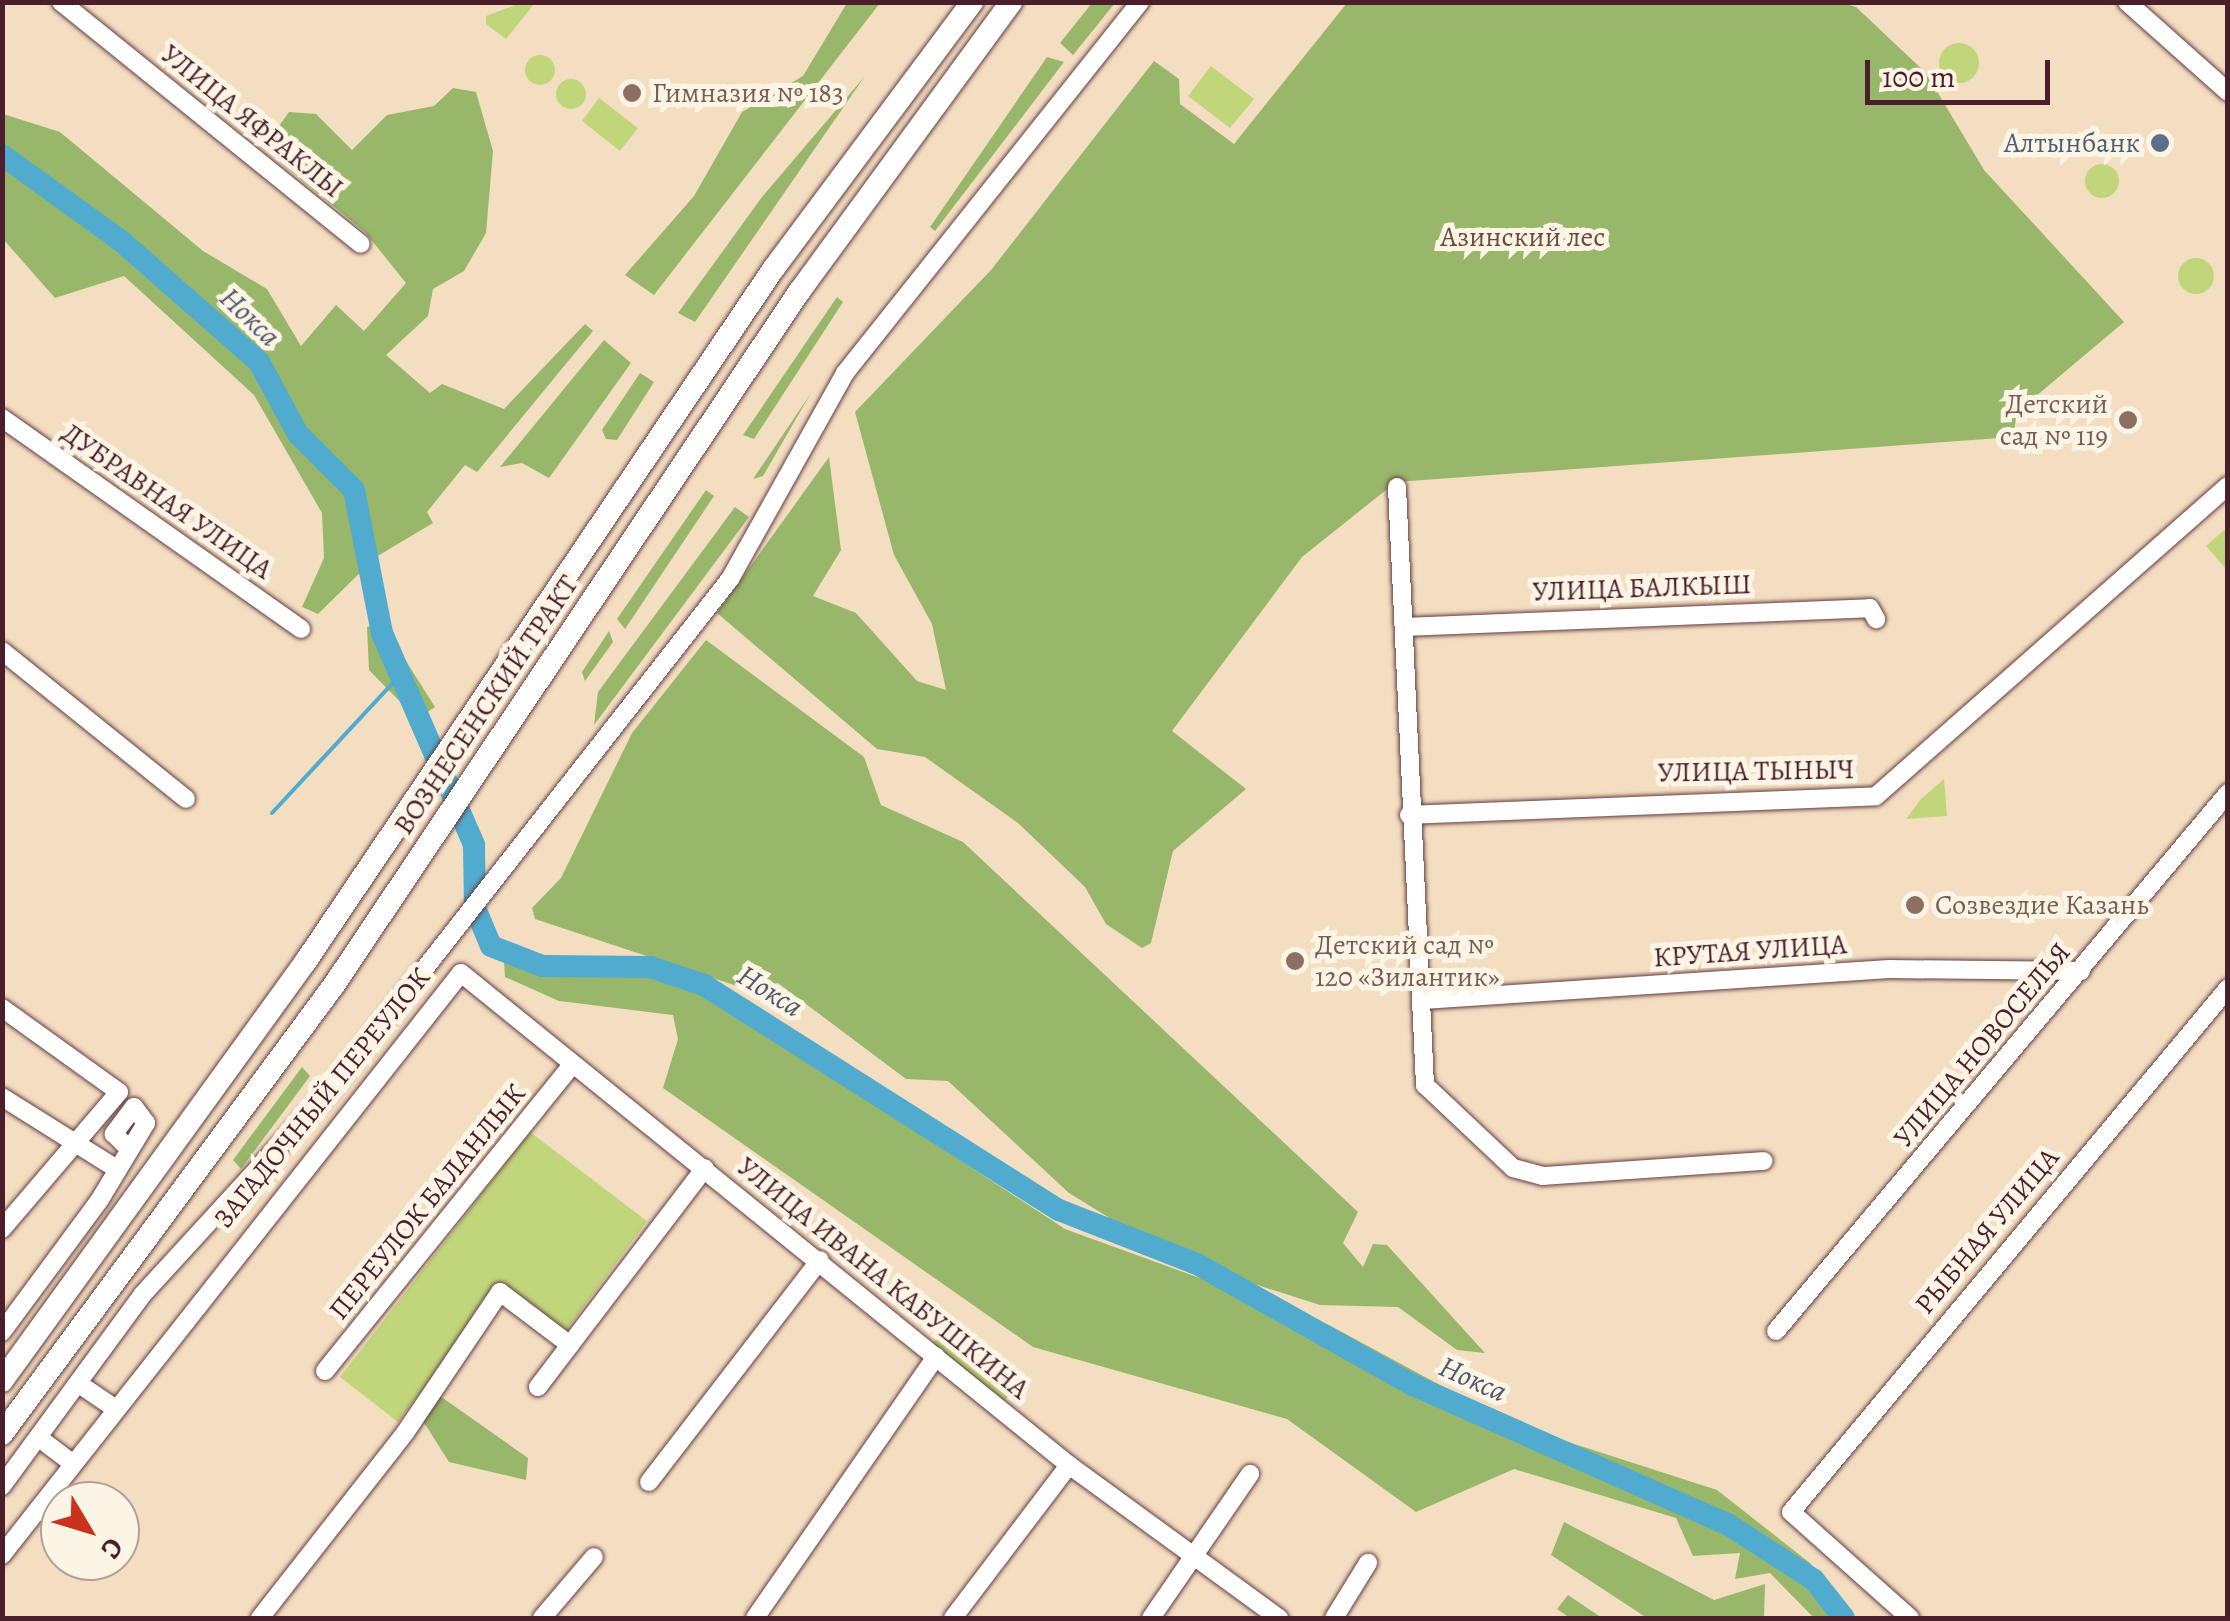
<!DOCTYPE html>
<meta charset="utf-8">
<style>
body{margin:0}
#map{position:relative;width:2230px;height:1621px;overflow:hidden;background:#f4dec1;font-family:Alegreya,serif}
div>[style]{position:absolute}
.green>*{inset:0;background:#c1d67a}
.round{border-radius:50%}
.forest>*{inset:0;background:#98b76a}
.stream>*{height:4px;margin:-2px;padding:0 2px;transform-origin:2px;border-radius:2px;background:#51abcf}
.river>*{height:22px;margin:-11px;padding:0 11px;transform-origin:11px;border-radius:11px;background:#51abcf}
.roads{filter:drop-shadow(0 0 2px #643c42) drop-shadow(0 0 2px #643c42)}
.minor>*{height:18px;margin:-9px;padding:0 9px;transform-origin:9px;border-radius:9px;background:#fff}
.major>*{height:22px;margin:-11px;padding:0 11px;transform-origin:11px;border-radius:11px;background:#fff}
.dots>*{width:28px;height:28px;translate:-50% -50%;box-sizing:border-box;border:5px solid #fcf5e5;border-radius:50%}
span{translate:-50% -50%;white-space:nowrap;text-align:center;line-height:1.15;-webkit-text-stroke:10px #fcf5e5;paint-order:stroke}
.education-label{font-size:28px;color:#785e54}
.left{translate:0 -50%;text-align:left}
.right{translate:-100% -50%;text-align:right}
.street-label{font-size:28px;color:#4a1f2b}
.service-label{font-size:28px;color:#4e5e75}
.park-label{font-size:28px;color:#684d3f}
.water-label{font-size:30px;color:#4d576d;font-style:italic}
.frame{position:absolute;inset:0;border:5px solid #4a1f2b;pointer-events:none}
.north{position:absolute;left:40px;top:1481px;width:100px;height:100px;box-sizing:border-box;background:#fcf5e5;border:2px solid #b59f9b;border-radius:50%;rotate:128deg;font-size:28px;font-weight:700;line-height:40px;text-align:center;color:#4a1f2b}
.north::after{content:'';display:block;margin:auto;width:35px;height:45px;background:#c8321e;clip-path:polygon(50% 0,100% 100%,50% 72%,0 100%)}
.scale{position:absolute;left:1865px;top:60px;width:185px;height:45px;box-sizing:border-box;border:5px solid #4a1f2b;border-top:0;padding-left:12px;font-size:30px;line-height:35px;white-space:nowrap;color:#4a1f2b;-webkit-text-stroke:8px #fcf5e5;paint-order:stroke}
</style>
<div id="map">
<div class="green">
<div style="clip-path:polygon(521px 3px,535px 3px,506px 39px,486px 24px,486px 16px)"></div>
<div class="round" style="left:1939px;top:43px;width:40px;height:40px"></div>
<div class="round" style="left:525px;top:55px;width:30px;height:30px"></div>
<div style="clip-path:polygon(1211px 66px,1254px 99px,1230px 128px,1188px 96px)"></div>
<div class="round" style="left:556px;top:79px;width:30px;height:30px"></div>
<div style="clip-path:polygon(599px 98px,638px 128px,620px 151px,582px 121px)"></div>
<div class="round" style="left:2085px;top:164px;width:34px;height:34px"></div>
<div class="round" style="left:2178px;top:258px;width:36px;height:36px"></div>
<div style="clip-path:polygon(2224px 530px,2227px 533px,2227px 570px,2206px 546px)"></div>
<div style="clip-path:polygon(1944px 779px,1947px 816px,1906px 819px,1921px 799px)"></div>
<div style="clip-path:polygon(530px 1132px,647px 1221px,564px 1333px,500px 1286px,398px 1422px,340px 1377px)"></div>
<div style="clip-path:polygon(947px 1325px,1020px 1380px,1003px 1403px,930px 1347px)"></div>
</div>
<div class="forest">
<div style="clip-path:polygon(1839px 2px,1856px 7px,1926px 73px,1984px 170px,2124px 322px,2017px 412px,2013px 437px,1396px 482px,1302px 557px,1172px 731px,1246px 789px,1173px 851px,1151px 943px,1142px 948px,1106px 924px,1085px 887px,1018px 823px,925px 757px,877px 749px,717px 613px,829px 457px,841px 550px,813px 596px,856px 613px,917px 681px,946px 690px,932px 624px,894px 555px,855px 412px,991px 270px,1154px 61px,1179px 79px,1180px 104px,1234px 144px,1347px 3px)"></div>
<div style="clip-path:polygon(847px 3px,880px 3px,654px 295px,625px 275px,694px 196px,742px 112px,803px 76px)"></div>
<div style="clip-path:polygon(1092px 3px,1115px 3px,1073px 55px,1060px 43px)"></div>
<div style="clip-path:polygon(1047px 57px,1064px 62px,935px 231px,930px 227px)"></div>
<div style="clip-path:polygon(865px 76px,695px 322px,678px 313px,762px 197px)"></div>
<div style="clip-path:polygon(453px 88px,476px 92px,493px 151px,486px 233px,464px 271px,433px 289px,428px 316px,386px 355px,430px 393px,442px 384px,504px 409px,585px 324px,593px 331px,477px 472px,465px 465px,427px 512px,433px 523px,376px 557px,318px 614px,302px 607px,324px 558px,322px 513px,254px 395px,124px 276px,55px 298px,3px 239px,3px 114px,60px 132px,203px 251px,267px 289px,301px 346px,336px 305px,364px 331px,406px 283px,365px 232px,280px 162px,274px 133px,289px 112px,316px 114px,352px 150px,387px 115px,434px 106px)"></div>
<div style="clip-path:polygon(837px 297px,843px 302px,754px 439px,743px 435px)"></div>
<div style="clip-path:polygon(604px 340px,631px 363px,549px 478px,522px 463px,500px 467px)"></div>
<div style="clip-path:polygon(640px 373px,654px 382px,617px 440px,606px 439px,602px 430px)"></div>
<div style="clip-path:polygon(811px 393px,763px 476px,753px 479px)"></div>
<div style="clip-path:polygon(706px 490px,714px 496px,625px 629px,617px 619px)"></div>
<div style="clip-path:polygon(735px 507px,749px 517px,594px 725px,598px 692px)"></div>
<div style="clip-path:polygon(382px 623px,435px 707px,417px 719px,369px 670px,367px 627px)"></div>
<div style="clip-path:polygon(609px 631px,613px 642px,585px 681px,582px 672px)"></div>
<div style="clip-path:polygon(706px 640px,864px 757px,881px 805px,963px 842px,1358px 1212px,1343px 1243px,1363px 1267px,1373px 1244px,1387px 1245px,1485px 1353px,1457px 1350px,1398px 1307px,1320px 1305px,1176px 1259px,1069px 1193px,948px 1081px,906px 1079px,778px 983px,746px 989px,535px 919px,532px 908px,561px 878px,632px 733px)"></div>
<div style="clip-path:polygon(504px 962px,534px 972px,650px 973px,701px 990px,1065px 1229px,1329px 1325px,1512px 1424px,1717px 1490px,1810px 1563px,1851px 1618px,1814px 1618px,1770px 1573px,1735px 1579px,1740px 1553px,1693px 1556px,1676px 1518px,1514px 1469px,1416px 1512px,1287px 1419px,1033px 1347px,663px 1088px,678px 1039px,673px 1015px,559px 1001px,505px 977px)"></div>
<div style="clip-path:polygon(302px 1067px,310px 1076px,241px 1169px,233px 1160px)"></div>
<div style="clip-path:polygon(440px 1396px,528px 1458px,526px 1480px,449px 1462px,423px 1421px)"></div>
<div style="clip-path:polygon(1564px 1522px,1714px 1600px,1765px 1584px,1764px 1618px,1647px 1618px,1551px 1555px)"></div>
<div style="clip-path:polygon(1568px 1595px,1602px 1618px,1570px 1618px,1557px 1609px)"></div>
</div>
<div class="stream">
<div style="left:272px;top:813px;width:194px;rotate:-47.1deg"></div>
</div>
<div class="river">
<div style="left:2px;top:155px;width:145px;rotate:35.8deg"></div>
<div style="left:120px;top:240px;width:185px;rotate:41.3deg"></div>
<div style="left:259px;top:362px;width:82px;rotate:61.6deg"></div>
<div style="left:298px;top:434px;width:79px;rotate:45deg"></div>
<div style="left:354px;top:490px;width:146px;rotate:78.9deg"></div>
<div style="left:382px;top:633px;width:231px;rotate:66.5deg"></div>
<div style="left:474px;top:845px;width:63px;rotate:89.1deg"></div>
<div style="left:475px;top:908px;width:41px;rotate:67.2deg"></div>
<div style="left:491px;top:946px;width:55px;rotate:21.4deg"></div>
<div style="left:542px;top:966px;width:108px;rotate:0.5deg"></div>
<div style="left:650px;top:967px;width:57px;rotate:18.4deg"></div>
<div style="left:704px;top:985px;width:420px;rotate:32.4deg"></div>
<div style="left:1059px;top:1210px;width:148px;rotate:21.4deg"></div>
<div style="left:1197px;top:1264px;width:248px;rotate:29.3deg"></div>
<div style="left:1413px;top:1385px;width:346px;rotate:23.9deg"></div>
<div style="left:1729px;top:1525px;width:101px;rotate:32.9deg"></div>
<div style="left:1814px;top:1580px;width:48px;rotate:51.7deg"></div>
</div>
<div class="roads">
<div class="minor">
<div style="left:61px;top:2px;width:385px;rotate:38.9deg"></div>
<div style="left:2127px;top:2px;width:135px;rotate:41.7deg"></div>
<div style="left:2px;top:418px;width:366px;rotate:35.2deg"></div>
<div style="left:1397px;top:487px;width:599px;rotate:87.32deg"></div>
<div style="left:1425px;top:1085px;width:121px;rotate:43.3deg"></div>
<div style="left:1513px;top:1168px;width:31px;rotate:15deg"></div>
<div style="left:1543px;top:1176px;width:221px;rotate:-3.9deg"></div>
<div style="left:1404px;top:627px;width:466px;rotate:-2.3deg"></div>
<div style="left:1870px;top:608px;width:13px;rotate:61deg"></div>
<div style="left:2px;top:651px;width:236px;rotate:38.8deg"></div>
<div style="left:1409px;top:815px;width:467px;rotate:-2.3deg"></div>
<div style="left:1876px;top:796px;width:469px;rotate:-41.4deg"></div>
<div style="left:1423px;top:1000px;width:467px;rotate:-3.8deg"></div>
<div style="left:1889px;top:969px;width:192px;rotate:0.6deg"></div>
<div style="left:2px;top:1008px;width:144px;rotate:35.7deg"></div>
<div style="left:119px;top:1092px;width:180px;rotate:130.5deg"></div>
<div style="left:2px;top:1097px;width:133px;rotate:32.1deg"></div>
<div style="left:1776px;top:1331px;width:703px;rotate:-49.96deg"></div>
<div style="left:2px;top:1332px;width:163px;rotate:-53.5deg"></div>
<div style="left:99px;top:1201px;width:91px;rotate:-58.9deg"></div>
<div style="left:146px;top:1123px;width:20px;rotate:-127deg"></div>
<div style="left:134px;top:1107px;width:34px;rotate:127deg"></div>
<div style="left:114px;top:1134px;width:21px;rotate:45deg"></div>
<div style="left:325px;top:1371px;width:390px;rotate:-51.1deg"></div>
<div style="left:79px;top:1384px;width:41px;rotate:34.1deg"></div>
<div style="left:538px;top:1387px;width:275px;rotate:-52.7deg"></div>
<div style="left:39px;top:1438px;width:40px;rotate:37deg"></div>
<div style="left:649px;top:1482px;width:280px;rotate:-52.4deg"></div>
<div style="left:2px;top:1486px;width:238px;rotate:-53.7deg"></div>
<div style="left:143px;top:1294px;width:274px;rotate:-47.5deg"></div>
<div style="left:328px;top:1092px;width:652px;rotate:-51.92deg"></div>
<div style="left:730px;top:579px;width:236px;rotate:-60.8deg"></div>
<div style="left:845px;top:373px;width:474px;rotate:-51.5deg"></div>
<div style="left:2px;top:1555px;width:741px;rotate:-51.74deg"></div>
<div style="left:461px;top:973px;width:782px;rotate:38.98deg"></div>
<div style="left:1069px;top:1465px;width:260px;rotate:36.1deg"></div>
<div style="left:260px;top:1618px;width:235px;rotate:-51.9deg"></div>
<div style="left:405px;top:1433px;width:170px;rotate:-56deg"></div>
<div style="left:500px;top:1292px;width:88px;rotate:37.1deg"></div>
<div style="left:542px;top:1618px;width:80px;rotate:-49.6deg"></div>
<div style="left:755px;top:1618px;width:318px;rotate:-55.3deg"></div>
<div style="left:953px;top:1618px;width:192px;rotate:-52.8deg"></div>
<div style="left:1151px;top:1618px;width:175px;rotate:-55.5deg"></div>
<div style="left:1334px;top:1618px;width:65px;rotate:-58.3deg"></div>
<div style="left:1910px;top:1618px;width:159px;rotate:-138.3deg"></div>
<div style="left:1791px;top:1512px;width:682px;rotate:-50.17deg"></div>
</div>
<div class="major">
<div style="left:2px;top:1381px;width:518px;rotate:-54.1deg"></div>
<div style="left:306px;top:961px;width:836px;rotate:-55.97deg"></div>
<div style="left:774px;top:268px;width:332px;rotate:-53.3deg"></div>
<div style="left:2px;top:1434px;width:558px;rotate:-53.52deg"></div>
<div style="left:334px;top:985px;width:835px;rotate:-56.14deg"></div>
<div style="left:799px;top:292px;width:359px;rotate:-53.8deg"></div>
</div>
</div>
<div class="dots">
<div style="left:632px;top:93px;background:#8d6e63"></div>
<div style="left:2160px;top:143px;background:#5c6f8a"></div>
<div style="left:2128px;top:420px;background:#8d6e63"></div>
<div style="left:1915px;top:905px;background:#8d6e63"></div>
<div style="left:1295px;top:961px;background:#8d6e63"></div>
</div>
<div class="education-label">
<span class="left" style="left:652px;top:93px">Гимназия № 183</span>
<span class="right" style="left:2108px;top:420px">Детский<br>сад № 119</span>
<span class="left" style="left:1935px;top:905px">Созвездие Казань</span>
<span class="left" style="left:1315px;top:961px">Детский сад №<br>120 «Зилантик»</span>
</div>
<div class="street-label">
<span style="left:252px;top:121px;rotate:39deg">УЛИЦА ЯФРАКЛЫ</span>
<span style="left:167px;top:501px;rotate:35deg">ДУБРАВНАЯ УЛИЦА</span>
<span style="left:1642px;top:588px;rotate:-2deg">УЛИЦА БАЛКЫШ</span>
<span style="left:486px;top:705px;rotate:-56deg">ВОЗНЕСЕНСКИЙ ТРАКТ</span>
<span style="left:1756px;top:771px;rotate:-1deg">УЛИЦА ТЫНЫЧ</span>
<span style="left:1750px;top:951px;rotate:-4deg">КРУТАЯ УЛИЦА</span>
<span style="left:1982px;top:1045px;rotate:-50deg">УЛИЦА НОВОСЕЛЬЯ</span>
<span style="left:322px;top:1098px;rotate:-51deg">ЗАГАДОЧНЫЙ ПЕРЕУЛОК</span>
<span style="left:427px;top:1202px;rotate:-51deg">ПЕРЕУЛОК БАЛАНЛЫК</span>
<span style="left:1987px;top:1231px;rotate:-50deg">РЫБНАЯ УЛИЦА</span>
<span style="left:883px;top:1278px;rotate:39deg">УЛИЦА ИВАНА КАБУШКИНА</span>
</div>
<div class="service-label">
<span class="right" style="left:2140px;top:143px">Алтынбанк</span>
</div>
<div class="park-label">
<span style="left:1523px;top:237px">Азинский лес</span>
</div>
<div class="water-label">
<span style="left:250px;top:317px;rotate:44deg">Нокса</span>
<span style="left:770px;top:991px;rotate:32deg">Нокса</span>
<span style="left:1473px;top:1379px;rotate:24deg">Нокса</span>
</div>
<div class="frame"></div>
<div class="north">С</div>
<div class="scale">100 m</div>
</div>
